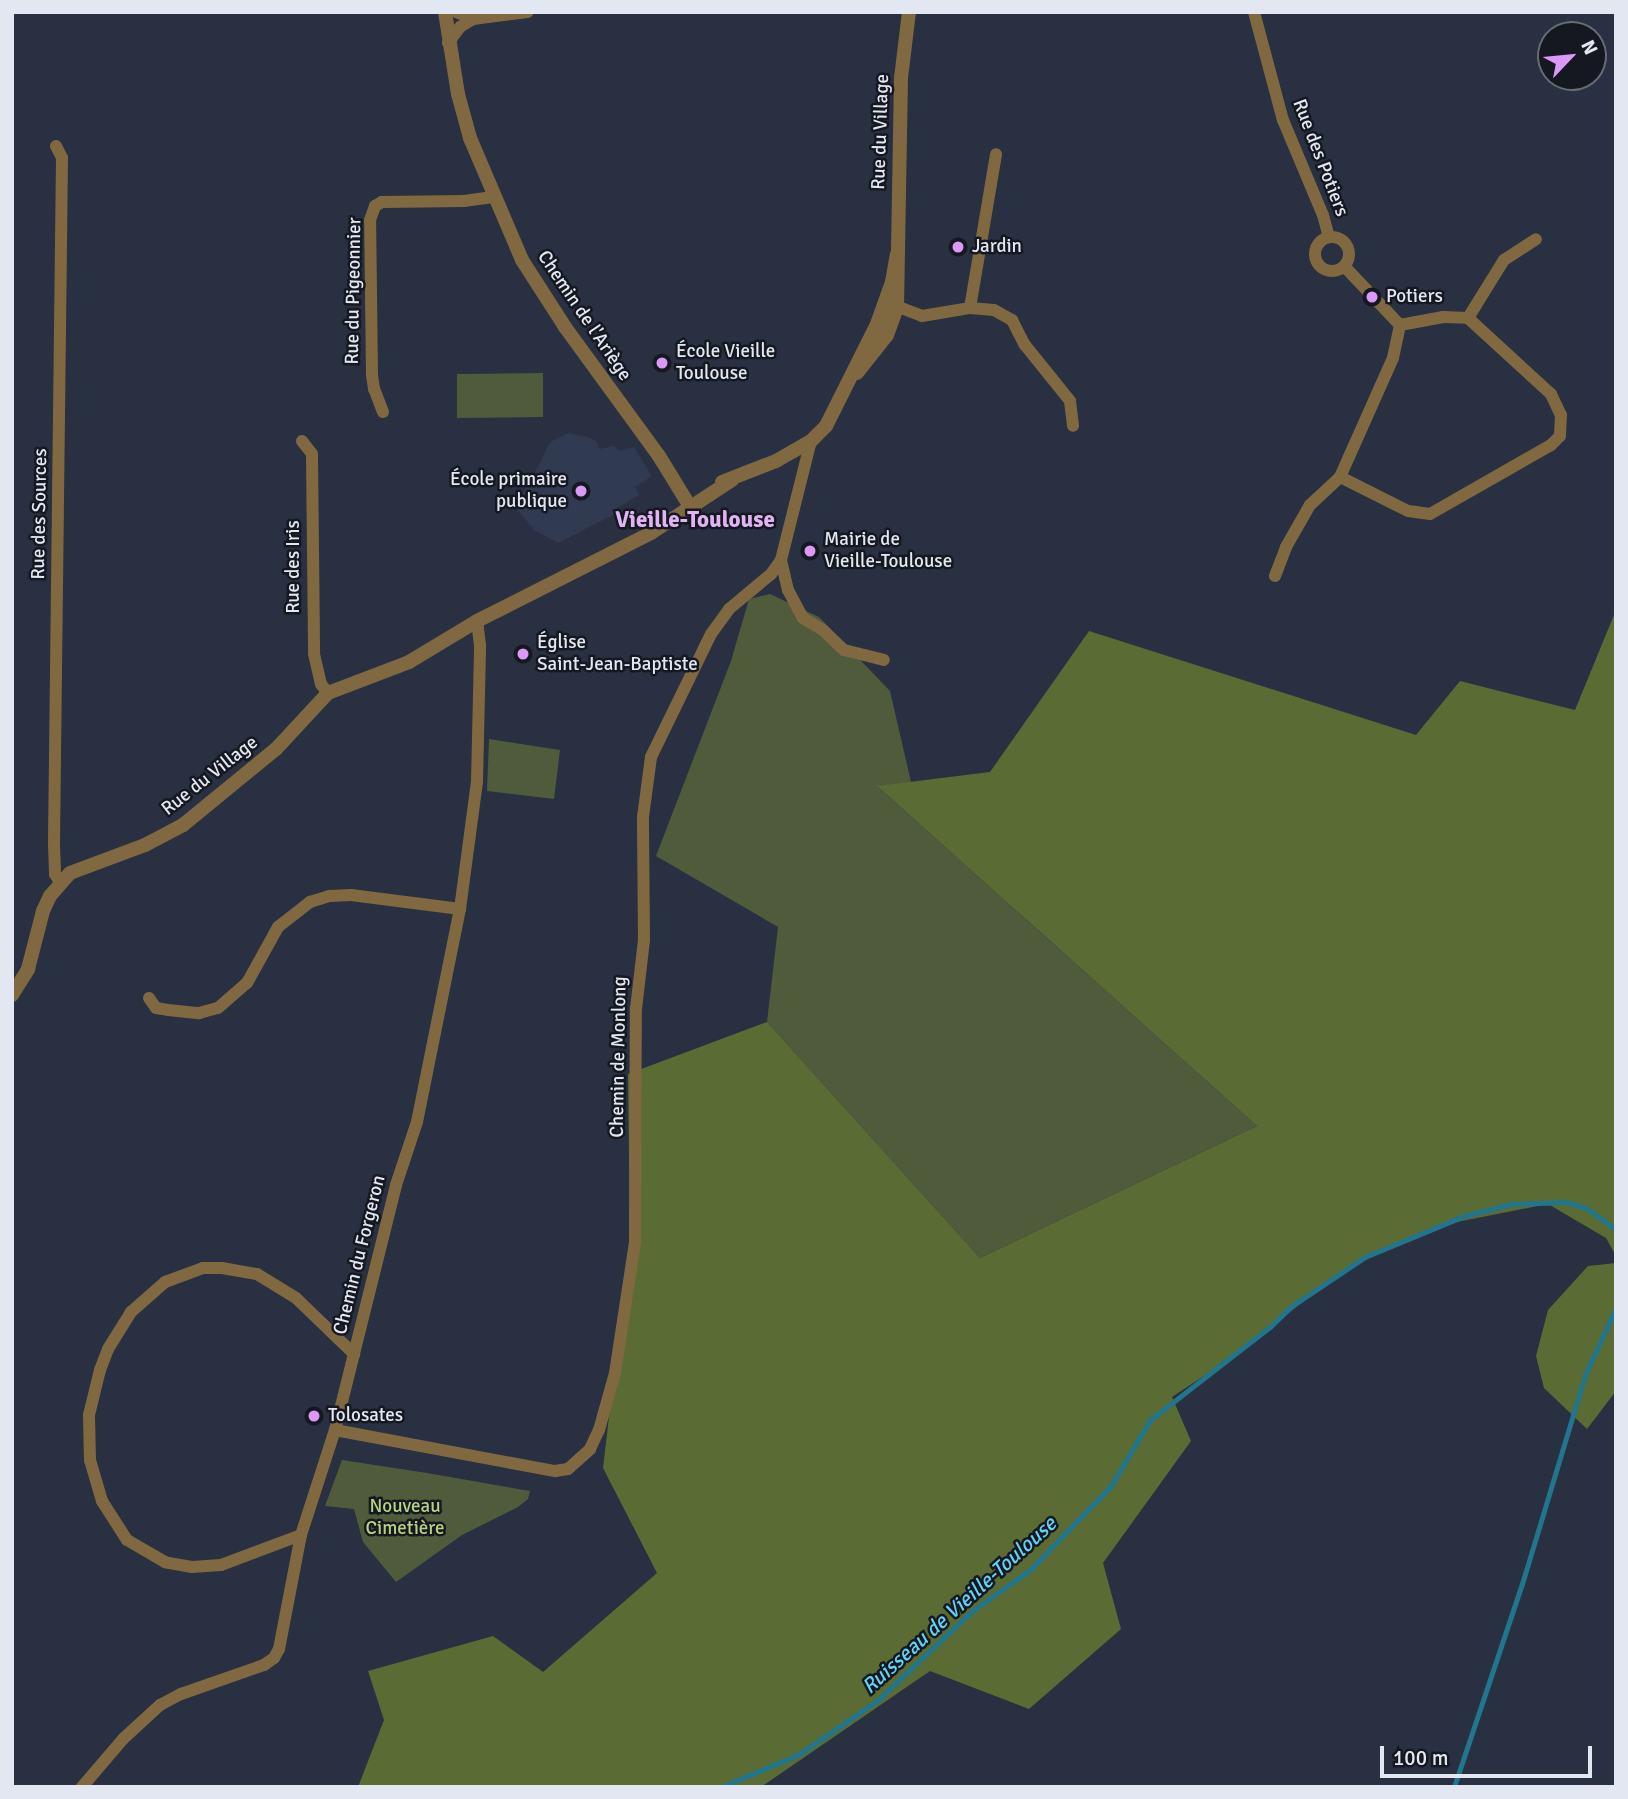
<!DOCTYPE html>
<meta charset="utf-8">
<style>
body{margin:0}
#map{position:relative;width:1628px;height:1799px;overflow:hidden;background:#293041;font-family:Signika,sans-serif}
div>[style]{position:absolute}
.built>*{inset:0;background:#303a50}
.green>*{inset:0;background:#505b3b}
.forest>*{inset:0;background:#5a6c33}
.stream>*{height:4.5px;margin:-2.25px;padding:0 2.25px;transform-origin:2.25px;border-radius:2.25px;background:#21758d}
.minor>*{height:12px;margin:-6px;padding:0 6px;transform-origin:6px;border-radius:6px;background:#806940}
.minor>.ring{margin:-6px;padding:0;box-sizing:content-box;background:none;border:12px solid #806940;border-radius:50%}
.tertiary>*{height:14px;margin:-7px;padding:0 7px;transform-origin:7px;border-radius:7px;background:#806940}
.dots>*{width:19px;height:19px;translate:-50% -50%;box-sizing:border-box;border:4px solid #151820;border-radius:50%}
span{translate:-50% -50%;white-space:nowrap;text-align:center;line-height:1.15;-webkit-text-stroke:5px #151820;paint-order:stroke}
.street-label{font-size:19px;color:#e2e7f2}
.poi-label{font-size:19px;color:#e2e7f2}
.left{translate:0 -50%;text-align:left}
.right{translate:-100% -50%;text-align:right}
.park-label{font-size:19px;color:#b6d37e}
.water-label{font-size:21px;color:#60d4f7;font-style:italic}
.quarter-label{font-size:23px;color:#e0b3f3;font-weight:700}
.frame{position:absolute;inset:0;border:14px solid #e2e7f2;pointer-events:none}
.north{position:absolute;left:1537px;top:21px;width:70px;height:70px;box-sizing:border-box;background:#151820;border:2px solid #676b74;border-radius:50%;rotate:64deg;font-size:19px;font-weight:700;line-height:28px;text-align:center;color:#e2e7f2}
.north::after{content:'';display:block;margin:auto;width:24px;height:32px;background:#db99f6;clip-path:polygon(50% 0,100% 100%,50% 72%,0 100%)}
.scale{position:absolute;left:1380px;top:1746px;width:212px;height:32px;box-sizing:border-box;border:4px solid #e2e7f2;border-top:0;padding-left:9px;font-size:21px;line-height:24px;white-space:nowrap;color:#e2e7f2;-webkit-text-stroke:5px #151820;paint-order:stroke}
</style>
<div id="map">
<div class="built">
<div style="clip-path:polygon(569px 433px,591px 438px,597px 442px,599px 449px,614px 446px,620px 451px,634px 447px,652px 476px,635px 487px,639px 495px,617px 508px,619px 512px,558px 543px,534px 530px,515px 507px,515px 501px,529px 485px,550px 442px)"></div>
</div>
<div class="green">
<div style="clip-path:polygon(543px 373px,543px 417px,457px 418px,457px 374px)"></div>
<div style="clip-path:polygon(770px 594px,819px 617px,890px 691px,911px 782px,878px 787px,1257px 1126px,980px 1258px,767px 1022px,778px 927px,656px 856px,731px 661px,749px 599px)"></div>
<div style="clip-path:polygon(489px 739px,560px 750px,554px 799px,487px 791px)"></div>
<div style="clip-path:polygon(342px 1460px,427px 1473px,530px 1491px,528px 1499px,518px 1507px,462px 1535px,396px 1582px,363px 1542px,354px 1509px,325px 1506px)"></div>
</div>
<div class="forest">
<div style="clip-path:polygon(1616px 610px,1616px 1256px,1606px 1238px,1548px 1204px,1437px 1226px,1347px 1268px,1225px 1362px,1172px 1397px,1191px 1441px,1103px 1563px,1121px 1629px,1029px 1709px,930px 1671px,761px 1787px,358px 1787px,384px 1720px,368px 1671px,493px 1636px,543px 1672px,657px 1573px,603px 1468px,630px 1238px,628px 1074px,767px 1022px,980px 1258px,1257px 1126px,877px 786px,990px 772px,1089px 631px,1416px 735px,1460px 681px,1575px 710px)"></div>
<div style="clip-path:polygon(1616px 1263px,1616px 1391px,1587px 1429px,1544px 1388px,1536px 1356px,1548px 1310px,1588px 1266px)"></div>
</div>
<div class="stream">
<div style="left:721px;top:1787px;width:83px;rotate:-22.6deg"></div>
<div style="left:798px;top:1755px;width:96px;rotate:-34.4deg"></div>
<div style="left:877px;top:1701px;width:128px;rotate:-43.4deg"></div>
<div style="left:970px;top:1613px;width:75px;rotate:-35.8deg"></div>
<div style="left:1031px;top:1569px;width:115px;rotate:-46.1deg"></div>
<div style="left:1111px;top:1486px;width:77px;rotate:-59.4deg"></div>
<div style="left:1150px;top:1420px;width:152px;rotate:-37.8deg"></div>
<div style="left:1270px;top:1327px;width:30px;rotate:-44deg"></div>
<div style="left:1292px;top:1306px;width:88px;rotate:-33.9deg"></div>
<div style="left:1365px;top:1257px;width:107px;rotate:-22.5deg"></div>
<div style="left:1464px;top:1216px;width:49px;rotate:-14.3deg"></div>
<div style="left:1511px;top:1204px;width:56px;rotate:-2deg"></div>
<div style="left:1567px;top:1202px;width:22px;rotate:18deg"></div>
<div style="left:1588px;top:1209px;width:34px;rotate:36deg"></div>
<div style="left:1454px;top:1787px;width:214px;rotate:-71.5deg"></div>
<div style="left:1522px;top:1584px;width:218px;rotate:-73.2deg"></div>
<div style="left:1585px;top:1375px;width:74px;rotate:-65.2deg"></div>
</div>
<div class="minor">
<div style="left:456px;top:12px;width:18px;rotate:22deg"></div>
<div style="left:1254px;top:12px;width:112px;rotate:75deg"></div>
<div style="left:1283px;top:120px;width:103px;rotate:67.2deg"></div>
<div style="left:1323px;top:215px;width:23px;rotate:75deg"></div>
<div style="left:448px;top:43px;width:20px;rotate:-53deg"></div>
<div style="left:460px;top:27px;width:15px;rotate:-32deg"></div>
<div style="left:473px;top:19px;width:55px;rotate:-7.3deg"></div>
<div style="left:56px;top:146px;width:13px;rotate:63deg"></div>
<div style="left:62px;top:158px;width:686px;rotate:90.67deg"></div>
<div style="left:54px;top:844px;width:30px;rotate:88deg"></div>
<div style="left:55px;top:874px;width:9px;rotate:58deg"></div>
<div class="ring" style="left:1315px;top:237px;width:22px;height:22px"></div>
<div style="left:1344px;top:266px;width:81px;rotate:46.5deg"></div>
<div style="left:1400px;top:325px;width:44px;rotate:-10.5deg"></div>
<div style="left:1443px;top:317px;width:25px;rotate:2deg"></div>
<div style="left:1468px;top:318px;width:113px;rotate:42.5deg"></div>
<div style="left:1551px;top:394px;width:23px;rotate:65deg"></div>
<div style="left:1561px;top:415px;width:21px;rotate:93deg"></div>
<div style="left:1560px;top:436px;width:13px;rotate:135deg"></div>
<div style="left:1551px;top:445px;width:139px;rotate:150.3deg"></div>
<div style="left:1430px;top:514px;width:22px;rotate:-172deg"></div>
<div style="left:1408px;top:511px;width:76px;rotate:-153.4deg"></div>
<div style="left:1340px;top:477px;width:130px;rotate:-66deg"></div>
<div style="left:1393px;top:358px;width:34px;rotate:-78deg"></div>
<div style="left:891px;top:304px;width:33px;rotate:21deg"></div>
<div style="left:922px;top:316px;width:49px;rotate:-9.5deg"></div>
<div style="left:970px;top:308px;width:24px;rotate:5deg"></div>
<div style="left:994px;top:310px;width:21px;rotate:29deg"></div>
<div style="left:1012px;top:320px;width:28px;rotate:63deg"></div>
<div style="left:1025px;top:345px;width:72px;rotate:51.2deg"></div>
<div style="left:1070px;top:401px;width:25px;rotate:83deg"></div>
<div style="left:970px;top:308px;width:156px;rotate:-80.4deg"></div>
<div style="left:1468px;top:318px;width:68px;rotate:-58.2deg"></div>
<div style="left:1504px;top:260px;width:38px;rotate:-33deg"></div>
<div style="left:383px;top:412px;width:25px;rotate:-111deg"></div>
<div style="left:374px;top:389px;width:14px;rotate:-98deg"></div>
<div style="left:372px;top:375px;width:155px;rotate:-90.7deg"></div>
<div style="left:370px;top:220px;width:15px;rotate:-70deg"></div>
<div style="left:375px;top:206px;width:8px;rotate:-30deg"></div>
<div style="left:382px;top:202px;width:82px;rotate:-0.7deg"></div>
<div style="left:464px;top:201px;width:29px;rotate:-8deg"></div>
<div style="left:302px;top:441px;width:16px;rotate:52deg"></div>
<div style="left:312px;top:454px;width:200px;rotate:89.4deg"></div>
<div style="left:314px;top:654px;width:31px;rotate:77deg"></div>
<div style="left:321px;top:684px;width:11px;rotate:52deg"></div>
<div style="left:781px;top:560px;width:31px;rotate:77deg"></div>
<div style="left:788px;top:590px;width:32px;rotate:62deg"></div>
<div style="left:803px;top:618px;width:23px;rotate:31deg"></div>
<div style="left:823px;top:630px;width:29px;rotate:44deg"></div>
<div style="left:844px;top:650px;width:41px;rotate:14deg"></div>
<div style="left:1275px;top:576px;width:31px;rotate:-69deg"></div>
<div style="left:1286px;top:547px;width:48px;rotate:-60.3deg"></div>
<div style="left:1310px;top:505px;width:41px;rotate:-43deg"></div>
<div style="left:149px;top:998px;width:12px;rotate:55deg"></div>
<div style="left:156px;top:1008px;width:12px;rotate:9deg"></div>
<div style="left:168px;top:1010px;width:31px;rotate:6deg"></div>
<div style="left:199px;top:1013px;width:20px;rotate:-15deg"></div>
<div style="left:218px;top:1008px;width:38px;rotate:-41deg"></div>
<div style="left:247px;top:983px;width:64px;rotate:-61deg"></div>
<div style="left:278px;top:927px;width:41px;rotate:-38deg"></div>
<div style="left:310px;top:902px;width:21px;rotate:-17deg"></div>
<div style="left:330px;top:896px;width:21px;rotate:-3deg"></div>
<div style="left:351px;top:895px;width:110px;rotate:7.3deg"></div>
<div style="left:335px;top:1430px;width:224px;rotate:10.6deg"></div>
<div style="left:555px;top:1471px;width:13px;rotate:-9deg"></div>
<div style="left:568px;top:1469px;width:30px;rotate:-42deg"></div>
<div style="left:590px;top:1449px;width:21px;rotate:-65deg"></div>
<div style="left:599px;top:1430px;width:59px;rotate:-74.3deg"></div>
<div style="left:615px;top:1373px;width:132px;rotate:-81.3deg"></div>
<div style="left:635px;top:1243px;width:234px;rotate:-89.8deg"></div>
<div style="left:636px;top:1009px;width:69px;rotate:-83.4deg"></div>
<div style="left:644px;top:940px;width:123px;rotate:-90.5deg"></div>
<div style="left:643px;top:817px;width:61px;rotate:-82.4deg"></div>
<div style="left:651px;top:757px;width:137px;rotate:-64deg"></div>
<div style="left:711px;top:634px;width:31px;rotate:-54deg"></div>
<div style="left:729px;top:609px;width:55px;rotate:-39.8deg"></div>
<div style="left:771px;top:574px;width:17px;rotate:-54deg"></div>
<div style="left:781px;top:560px;width:123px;rotate:-75.9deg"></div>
<div style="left:301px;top:1535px;width:85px;rotate:159.4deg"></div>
<div style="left:221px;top:1565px;width:29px;rotate:176deg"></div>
<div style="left:192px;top:1567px;width:27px;rotate:-170deg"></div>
<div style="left:165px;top:1562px;width:44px;rotate:-149.9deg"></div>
<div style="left:127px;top:1540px;width:46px;rotate:-122.7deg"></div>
<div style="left:102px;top:1501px;width:43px;rotate:-106.3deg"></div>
<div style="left:90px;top:1460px;width:45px;rotate:-91.3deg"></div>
<div style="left:89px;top:1415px;width:46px;rotate:-76.3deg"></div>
<div style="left:100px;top:1370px;width:22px;rotate:-69deg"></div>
<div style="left:108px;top:1349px;width:44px;rotate:-58.1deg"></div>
<div style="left:131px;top:1312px;width:45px;rotate:-41.4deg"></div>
<div style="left:165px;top:1282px;width:40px;rotate:-20.2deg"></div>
<div style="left:203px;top:1268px;width:19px"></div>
<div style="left:222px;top:1268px;width:36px;rotate:10deg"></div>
<div style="left:257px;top:1274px;width:46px;rotate:31.6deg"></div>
<div style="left:296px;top:1298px;width:81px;rotate:44deg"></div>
<div style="left:82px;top:1787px;width:63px;rotate:-49.5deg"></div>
<div style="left:123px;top:1739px;width:50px;rotate:-42.6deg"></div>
<div style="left:160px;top:1705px;width:24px;rotate:-28deg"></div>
<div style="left:181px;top:1694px;width:88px;rotate:-19.3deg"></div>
<div style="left:264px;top:1665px;width:12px;rotate:-35deg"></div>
<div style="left:274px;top:1658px;width:10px;rotate:-61deg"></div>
<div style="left:279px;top:1649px;width:116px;rotate:-79.1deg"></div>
<div style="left:301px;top:1535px;width:110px;rotate:-72.1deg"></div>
<div style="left:335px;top:1430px;width:252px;rotate:-76deg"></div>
<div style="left:396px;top:1185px;width:66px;rotate:-71.6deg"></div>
<div style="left:417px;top:1122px;width:217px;rotate:-78.6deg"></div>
<div style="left:460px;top:909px;width:128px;rotate:-82.4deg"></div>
<div style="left:477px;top:782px;width:137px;rotate:-88.7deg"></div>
<div style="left:480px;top:645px;width:24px;rotate:-97deg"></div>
</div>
<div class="tertiary">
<div style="left:445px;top:12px;width:83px;rotate:81deg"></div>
<div style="left:458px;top:94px;width:46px;rotate:74.7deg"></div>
<div style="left:470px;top:138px;width:133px;rotate:66.9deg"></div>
<div style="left:522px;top:260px;width:80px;rotate:57.3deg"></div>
<div style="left:565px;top:327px;width:160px;rotate:53.9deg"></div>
<div style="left:659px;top:456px;width:57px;rotate:58.5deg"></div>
<div style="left:857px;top:373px;width:48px;rotate:-51.7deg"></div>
<div style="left:887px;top:335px;width:30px;rotate:-70deg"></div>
<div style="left:897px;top:307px;width:229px;rotate:-89deg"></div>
<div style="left:901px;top:78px;width:66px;rotate:-83.1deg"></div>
<div style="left:722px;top:482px;width:58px;rotate:-21.3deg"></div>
<div style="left:776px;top:461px;width:40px;rotate:-29.7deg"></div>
<div style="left:811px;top:441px;width:21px;rotate:-45deg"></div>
<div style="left:826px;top:426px;width:114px;rotate:-63.4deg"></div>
<div style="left:877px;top:324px;width:45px;rotate:-70.3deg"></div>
<div style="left:892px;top:282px;width:28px;rotate:-80deg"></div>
<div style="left:12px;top:995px;width:31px;rotate:-58deg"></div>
<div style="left:28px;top:969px;width:60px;rotate:-75.5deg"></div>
<div style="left:43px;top:911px;width:17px;rotate:-65deg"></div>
<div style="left:50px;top:896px;width:30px;rotate:-49deg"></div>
<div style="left:70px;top:873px;width:80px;rotate:-20.5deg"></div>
<div style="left:145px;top:845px;width:43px;rotate:-27.8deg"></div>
<div style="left:183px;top:825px;width:120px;rotate:-39.3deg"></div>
<div style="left:276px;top:749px;width:76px;rotate:-47.1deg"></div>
<div style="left:328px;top:693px;width:87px;rotate:-20.9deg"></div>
<div style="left:409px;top:662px;width:79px;rotate:-31.1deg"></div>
<div style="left:477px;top:621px;width:195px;rotate:-26.8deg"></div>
<div style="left:651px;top:533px;width:97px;rotate:-33.2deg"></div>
</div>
<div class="dots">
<div style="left:958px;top:247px;background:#db99f6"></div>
<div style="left:1372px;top:297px;background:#db99f6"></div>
<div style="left:662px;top:363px;background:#db99f6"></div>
<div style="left:581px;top:491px;background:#db99f6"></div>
<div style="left:810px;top:551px;background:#db99f6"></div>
<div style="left:523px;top:654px;background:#db99f6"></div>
<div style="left:314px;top:1416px;background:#db99f6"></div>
</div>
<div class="street-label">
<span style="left:881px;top:132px;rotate:-88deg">Rue du Village</span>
<span style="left:1320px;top:158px;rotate:69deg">Rue des Potiers</span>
<span style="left:354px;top:291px;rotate:-89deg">Rue du Pigeonnier</span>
<span style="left:584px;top:316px;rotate:56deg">Chemin de l'Ariège</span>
<span style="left:40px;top:514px;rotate:-89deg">Rue des Sources</span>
<span style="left:294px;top:567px;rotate:-90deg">Rue des Iris</span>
<span style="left:210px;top:776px;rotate:-38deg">Rue du Village</span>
<span style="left:619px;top:1057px;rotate:-89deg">Chemin de Monlong</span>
<span style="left:360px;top:1255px;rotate:-76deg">Chemin du Forgeron</span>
</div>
<div class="poi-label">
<span class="left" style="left:972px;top:247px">Jardin</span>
<span class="left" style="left:1386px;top:297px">Potiers</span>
<span class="left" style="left:676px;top:363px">École Vieille<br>Toulouse</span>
<span class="right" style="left:567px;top:491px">École primaire<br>publique</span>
<span class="left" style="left:824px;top:551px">Mairie de<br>Vieille-Toulouse</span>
<span class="left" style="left:537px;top:654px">Église<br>Saint-Jean-Baptiste</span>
<span class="left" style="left:328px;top:1416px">Tolosates</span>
</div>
<div class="park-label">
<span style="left:405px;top:1518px">Nouveau<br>Cimetière</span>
</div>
<div class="water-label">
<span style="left:959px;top:1605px;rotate:-42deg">Ruisseau de Vieille-Toulouse</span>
</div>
<div class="quarter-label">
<span style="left:695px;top:520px">Vieille-Toulouse</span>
</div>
<div class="frame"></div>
<div class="north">N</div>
<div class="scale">100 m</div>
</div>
